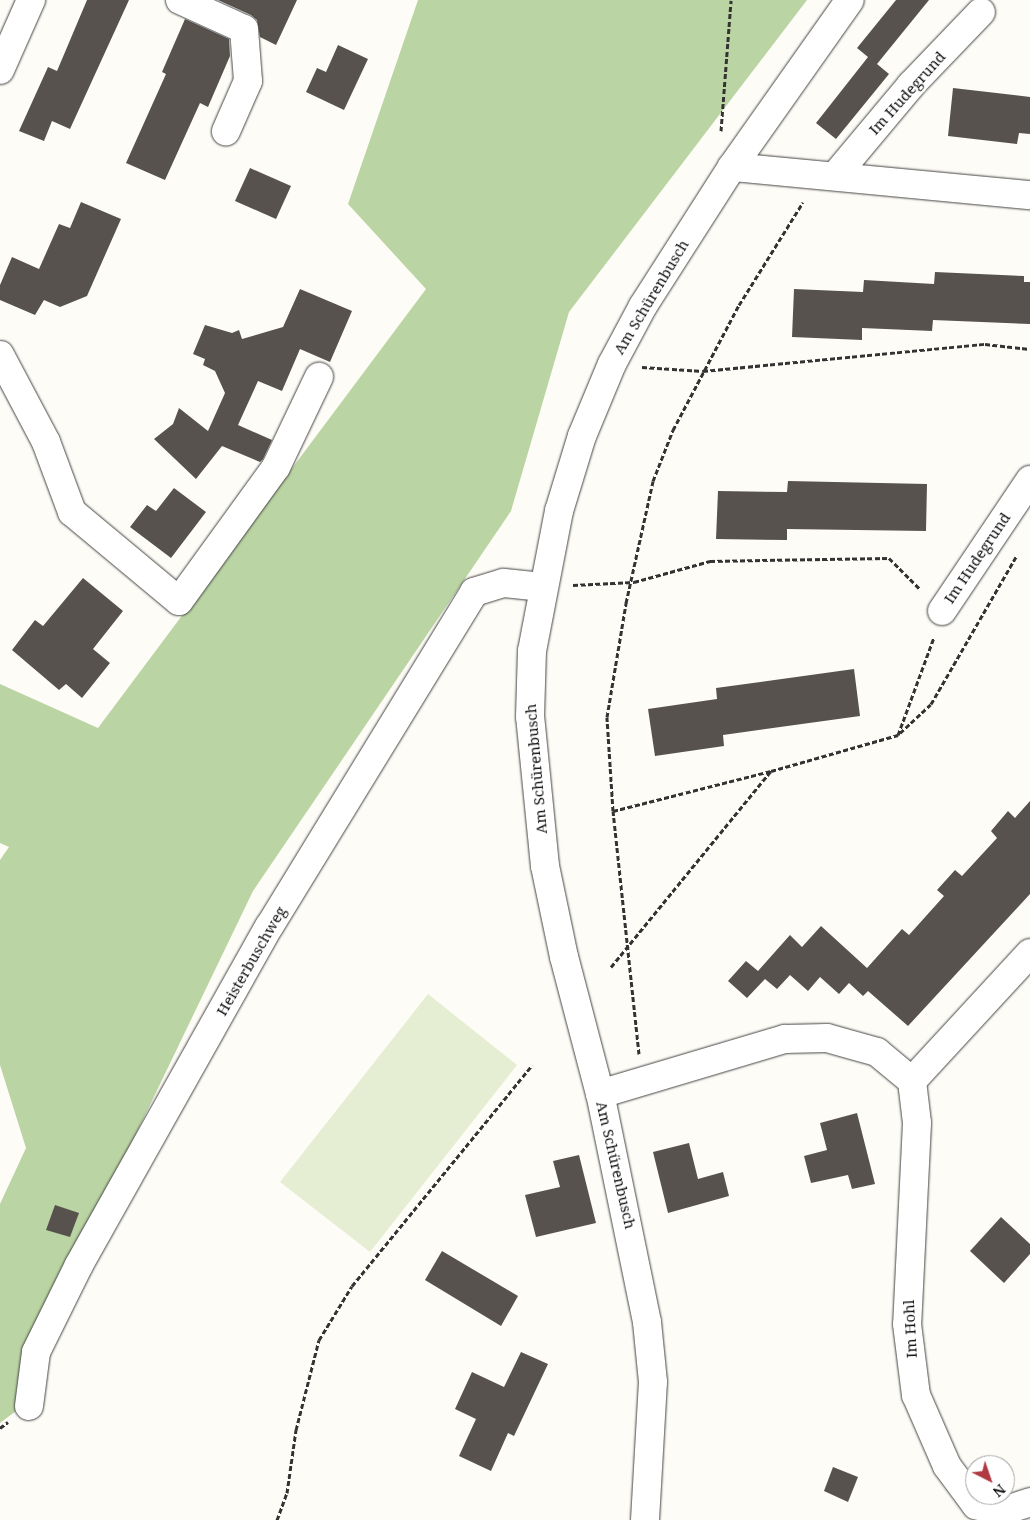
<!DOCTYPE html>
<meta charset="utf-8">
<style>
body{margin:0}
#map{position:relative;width:1030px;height:1520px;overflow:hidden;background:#fefcf6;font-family:"Noto Serif",serif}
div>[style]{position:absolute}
.forest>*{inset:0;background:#bad4a3}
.pitch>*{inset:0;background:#e5eed3}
.building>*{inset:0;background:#58524e}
.path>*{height:3px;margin-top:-1.5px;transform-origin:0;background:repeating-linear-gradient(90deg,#333 0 5px,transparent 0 7.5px)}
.roads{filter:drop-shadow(0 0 1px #444) drop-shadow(0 0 1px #444)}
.minor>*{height:28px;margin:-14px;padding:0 14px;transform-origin:14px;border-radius:14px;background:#fff}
span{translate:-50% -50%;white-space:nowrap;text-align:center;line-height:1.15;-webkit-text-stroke:5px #fff;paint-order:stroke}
.street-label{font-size:15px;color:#111}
.north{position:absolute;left:965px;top:1455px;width:50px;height:50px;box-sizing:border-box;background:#fff;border:1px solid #a0a0a0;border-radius:50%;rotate:139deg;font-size:14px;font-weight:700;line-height:20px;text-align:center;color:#111}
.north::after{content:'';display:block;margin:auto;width:18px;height:22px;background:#b13941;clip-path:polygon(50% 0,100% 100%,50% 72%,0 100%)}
</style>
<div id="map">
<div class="forest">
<div style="clip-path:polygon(418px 0,807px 0,569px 312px,511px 511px,253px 891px,31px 1352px,16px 1411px,0 1423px,0 1204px,26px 1148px,0 1065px,0 860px,9px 847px,0 843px,0 684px,98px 728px,426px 289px,348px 204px)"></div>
</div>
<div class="pitch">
<div style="clip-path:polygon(428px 994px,517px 1065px,370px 1252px,280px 1182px)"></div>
</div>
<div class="building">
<div style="clip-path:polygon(87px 0,129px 0,70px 129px,52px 121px,44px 141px,19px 131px,48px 67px,57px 71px)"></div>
<div style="clip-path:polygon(218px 0,297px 0,276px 45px,260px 37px,257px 20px,251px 15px)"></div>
<div style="clip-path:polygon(896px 0,929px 0,877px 64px,889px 74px,836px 139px,816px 123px,868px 57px,857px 48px)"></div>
<div style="clip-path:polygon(185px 19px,229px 39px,230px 56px,208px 107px,200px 103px,165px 180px,126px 163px,166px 74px,162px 72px)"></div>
<div style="clip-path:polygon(338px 45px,368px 59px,344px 110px,306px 92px,317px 68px,326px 72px)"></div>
<div style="clip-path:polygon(953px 88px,1030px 97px,1030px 134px,1019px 133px,1017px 144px,948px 136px)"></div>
<div style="clip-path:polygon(250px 168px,291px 186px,276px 219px,235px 201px)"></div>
<div style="clip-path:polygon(81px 202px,121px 219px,87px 296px,60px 307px,44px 300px,35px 315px,0 300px,0 285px,12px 257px,39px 269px,59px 224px,70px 228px)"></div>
<div style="clip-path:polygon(935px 272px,1024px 276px,1024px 282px,1030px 282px,1030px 324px,933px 320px,932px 331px,862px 328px,862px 340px,792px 337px,794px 289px,863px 292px,864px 280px,934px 284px)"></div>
<div style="clip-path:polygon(300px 289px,352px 311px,330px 362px,300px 349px,282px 391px,258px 381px,238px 425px,272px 440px,263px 459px,260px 462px,222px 446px,196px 479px,154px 439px,173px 424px,179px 408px,208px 431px,225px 393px,215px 371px,203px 365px,205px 359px,193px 354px,205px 325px,232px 333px,239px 330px,242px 339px,283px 327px)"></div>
<div style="clip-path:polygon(788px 481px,927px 484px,926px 531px,787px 529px,787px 540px,716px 539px,718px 491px,787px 492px)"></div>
<div style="clip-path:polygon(174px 488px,206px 512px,171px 558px,130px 527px,147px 505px,156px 511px)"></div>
<div style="clip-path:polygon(83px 578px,123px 611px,93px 649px,110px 663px,82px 698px,66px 684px,59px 690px,12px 650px,35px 620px,43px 626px)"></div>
<div style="clip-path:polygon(854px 669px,860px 716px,723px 735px,724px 746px,655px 756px,648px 709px,717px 699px,716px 688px)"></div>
<div style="clip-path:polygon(1030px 801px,1030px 894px,908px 1026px,868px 991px,863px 996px,849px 983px,839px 994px,820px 977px,808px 991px,790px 975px,777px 989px,765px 979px,747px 998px,728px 981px,746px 961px,758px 971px,790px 935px,802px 947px,821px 926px,867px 968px,902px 929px,909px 935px,944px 896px,937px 890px,955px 870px,962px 876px,997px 838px,991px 831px,1008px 811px,1015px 818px)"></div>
<div style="clip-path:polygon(857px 1113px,875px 1184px,852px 1189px,848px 1175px,811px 1183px,804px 1156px,827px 1150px,820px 1123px)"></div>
<div style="clip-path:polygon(689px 1143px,698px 1179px,723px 1172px,729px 1196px,668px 1213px,653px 1152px)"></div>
<div style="clip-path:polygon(579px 1155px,596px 1223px,536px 1237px,525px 1195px,560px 1187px,553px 1161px)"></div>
<div style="clip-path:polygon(55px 1205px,79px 1213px,70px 1237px,46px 1230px)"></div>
<div style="clip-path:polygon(1001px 1217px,1030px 1244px,1030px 1254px,1004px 1283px,970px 1251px)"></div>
<div style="clip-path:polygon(442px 1251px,518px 1296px,501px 1326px,425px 1280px)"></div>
<div style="clip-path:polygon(521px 1352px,548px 1364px,514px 1436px,508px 1433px,491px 1471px,459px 1456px,476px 1419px,455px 1409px,472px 1372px,504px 1387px)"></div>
<div style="clip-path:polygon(833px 1467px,858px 1477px,848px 1502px,824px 1491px)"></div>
</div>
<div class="path">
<div style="left:721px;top:131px;width:131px;rotate:-85.6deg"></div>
<div style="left:642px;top:367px;width:61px;rotate:3.8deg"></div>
<div style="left:703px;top:371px;width:283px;rotate:-5.5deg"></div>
<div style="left:985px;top:344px;width:45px;rotate:6.3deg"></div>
<div style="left:573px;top:585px;width:61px;rotate:-2.8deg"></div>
<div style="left:634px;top:582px;width:79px;rotate:-15.4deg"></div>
<div style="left:710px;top:561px;width:179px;rotate:-1deg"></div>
<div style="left:889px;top:558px;width:45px;rotate:45deg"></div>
<div style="left:900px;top:733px;width:42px;rotate:-43.1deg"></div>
<div style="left:931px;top:704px;width:170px;rotate:-60deg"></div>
<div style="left:613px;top:811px;width:163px;rotate:-14.2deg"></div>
<div style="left:611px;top:967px;width:253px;rotate:-50.8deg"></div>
<div style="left:771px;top:771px;width:132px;rotate:-15.8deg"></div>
<div style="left:898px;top:735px;width:104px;rotate:-69.8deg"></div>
<div style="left:639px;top:1054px;width:244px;rotate:-96.1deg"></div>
<div style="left:613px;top:811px;width:94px;rotate:-93.7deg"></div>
<div style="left:607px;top:717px;width:116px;rotate:-80.5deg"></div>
<div style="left:626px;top:603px;width:125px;rotate:-77.5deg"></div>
<div style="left:653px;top:481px;width:55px;rotate:-68.6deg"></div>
<div style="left:673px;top:430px;width:141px;rotate:-62.2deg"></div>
<div style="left:739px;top:305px;width:121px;rotate:-58.1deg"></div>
<div style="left:0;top:1428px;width:10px;rotate:-37deg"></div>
<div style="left:277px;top:1520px;width:29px;rotate:-70deg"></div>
<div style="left:287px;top:1493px;width:64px;rotate:-81.9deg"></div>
<div style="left:296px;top:1430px;width:93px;rotate:-75.7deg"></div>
<div style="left:319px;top:1340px;width:63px;rotate:-58.6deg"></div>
<div style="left:352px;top:1286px;width:285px;rotate:-50.8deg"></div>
</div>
<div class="roads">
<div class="minor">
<div style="left:180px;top:0;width:70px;rotate:24.4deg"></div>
<div style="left:244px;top:29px;width:52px;rotate:85.6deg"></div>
<div style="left:248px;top:81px;width:55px;rotate:113.7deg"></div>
<div style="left:0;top:70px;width:77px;rotate:-66.1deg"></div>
<div style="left:732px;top:167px;width:299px;rotate:5.4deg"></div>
<div style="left:835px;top:176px;width:119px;rotate:-50.1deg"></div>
<div style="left:911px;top:85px;width:101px;rotate:-46.2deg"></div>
<div style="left:0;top:355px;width:98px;rotate:62.1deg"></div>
<div style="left:46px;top:442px;width:75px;rotate:69.6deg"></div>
<div style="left:72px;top:512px;width:139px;rotate:39.8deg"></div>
<div style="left:179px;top:601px;width:165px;rotate:-54.1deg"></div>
<div style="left:276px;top:467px;width:100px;rotate:-64.5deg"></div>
<div style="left:942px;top:611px;width:158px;rotate:-56.1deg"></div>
<div style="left:912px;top:1081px;width:174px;rotate:-47.3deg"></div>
<div style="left:600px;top:1094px;width:193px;rotate:-16.6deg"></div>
<div style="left:785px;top:1039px;width:42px;rotate:-1.4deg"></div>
<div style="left:827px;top:1038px;width:52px;rotate:15.6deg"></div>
<div style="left:877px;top:1052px;width:45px;rotate:39.6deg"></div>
<div style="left:912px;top:1081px;width:42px;rotate:83.2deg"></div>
<div style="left:917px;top:1123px;width:201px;rotate:92.8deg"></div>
<div style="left:907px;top:1324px;width:72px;rotate:82.8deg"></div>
<div style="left:916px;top:1395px;width:77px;rotate:66.4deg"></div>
<div style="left:947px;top:1466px;width:49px;rotate:53.4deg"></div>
<div style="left:976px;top:1505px;width:25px;rotate:16deg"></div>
<div style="left:1000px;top:1512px;width:32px;rotate:-18deg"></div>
<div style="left:29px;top:1406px;width:54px;rotate:-82.6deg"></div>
<div style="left:36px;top:1352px;width:97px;rotate:-63.7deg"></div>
<div style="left:79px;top:1265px;width:388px;rotate:-60.7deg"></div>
<div style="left:269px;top:927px;width:393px;rotate:-58.5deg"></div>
<div style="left:474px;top:592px;width:31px;rotate:-17deg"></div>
<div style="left:504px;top:583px;width:39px;rotate:6deg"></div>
<div style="left:645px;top:1520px;width:138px;rotate:-86.7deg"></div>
<div style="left:653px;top:1382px;width:60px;rotate:-95.7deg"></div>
<div style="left:647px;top:1322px;width:233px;rotate:-101.6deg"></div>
<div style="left:600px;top:1094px;width:142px;rotate:-104.7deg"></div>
<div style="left:564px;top:957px;width:93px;rotate:-101.8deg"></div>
<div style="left:545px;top:866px;width:150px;rotate:-95.7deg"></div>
<div style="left:530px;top:717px;width:66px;rotate:-88.3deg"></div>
<div style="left:532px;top:651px;width:143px;rotate:-79.1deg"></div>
<div style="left:559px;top:511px;width:78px;rotate:-73deg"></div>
<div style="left:582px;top:436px;width:78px;rotate:-67.4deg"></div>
<div style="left:612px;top:364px;width:66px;rotate:-61.9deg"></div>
<div style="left:643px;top:306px;width:165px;rotate:-57.4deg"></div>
<div style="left:732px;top:167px;width:204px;rotate:-54.8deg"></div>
</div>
</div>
<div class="street-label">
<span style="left:907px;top:93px;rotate:-48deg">Im Hudegrund</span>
<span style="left:651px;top:297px;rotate:-59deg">Am Schürenbusch</span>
<span style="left:977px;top:558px;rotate:-56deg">Im Hudegrund</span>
<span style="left:536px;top:769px;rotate:-95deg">Am Schürenbusch</span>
<span style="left:251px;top:961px;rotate:-60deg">Heisterbuschweg</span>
<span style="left:616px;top:1165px;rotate:77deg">Am Schürenbusch</span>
<span style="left:910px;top:1329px;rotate:-93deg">Im Hohl</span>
</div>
<div class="north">N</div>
</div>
